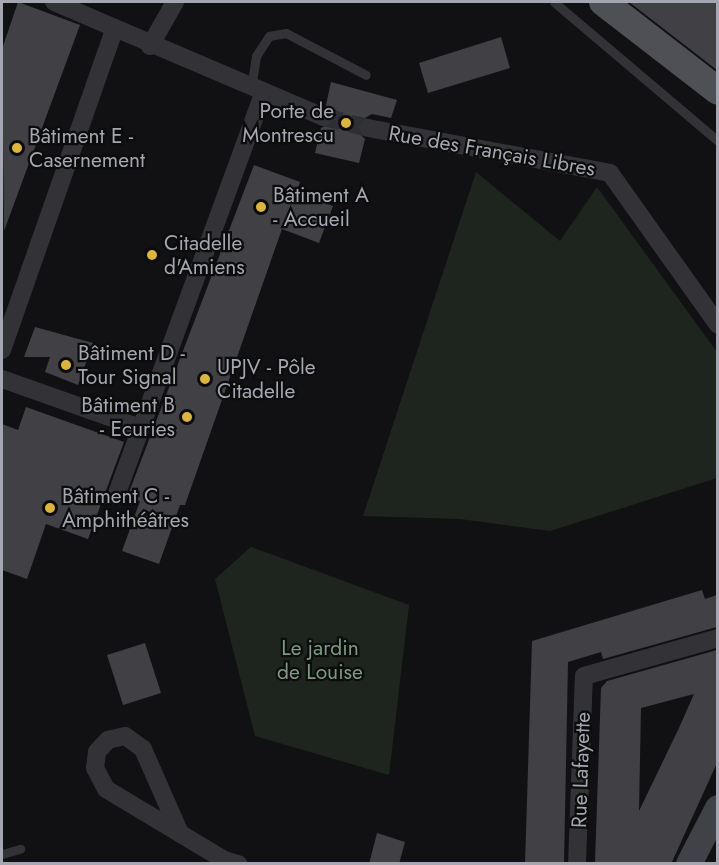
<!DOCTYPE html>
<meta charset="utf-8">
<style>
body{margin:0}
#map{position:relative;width:719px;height:865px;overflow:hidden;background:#111113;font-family:Jost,sans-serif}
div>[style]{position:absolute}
.green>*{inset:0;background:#1e251f}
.building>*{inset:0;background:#414145}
.street-tunnel>*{height:18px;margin-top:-9px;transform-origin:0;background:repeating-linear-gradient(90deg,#2e2f33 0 18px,transparent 0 27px)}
.lane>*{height:9px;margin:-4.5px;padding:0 4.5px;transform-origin:4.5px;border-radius:4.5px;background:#333337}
.street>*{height:18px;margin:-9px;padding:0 9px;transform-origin:9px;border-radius:9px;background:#333337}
.secondary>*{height:26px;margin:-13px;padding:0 13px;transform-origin:13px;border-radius:13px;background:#414247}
.primary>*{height:28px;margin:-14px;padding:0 14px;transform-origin:14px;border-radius:14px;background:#4f5056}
.dots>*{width:16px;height:16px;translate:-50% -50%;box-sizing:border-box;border:3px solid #0c0c0d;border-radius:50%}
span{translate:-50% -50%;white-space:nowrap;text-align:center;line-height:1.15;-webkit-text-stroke:4.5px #0c0c0d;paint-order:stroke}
.poi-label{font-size:21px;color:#a4a7b2}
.right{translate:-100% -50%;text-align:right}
.left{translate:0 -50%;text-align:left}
.street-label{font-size:21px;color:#a4a7b2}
.park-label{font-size:21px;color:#7d9b82}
.frame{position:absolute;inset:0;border:3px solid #a4a7b2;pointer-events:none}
</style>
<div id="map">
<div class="green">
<div style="clip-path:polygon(476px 172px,560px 241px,597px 187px,717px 352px,717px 478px,550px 531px,460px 519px,363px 516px)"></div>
<div style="clip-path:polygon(251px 547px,409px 605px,389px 775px,255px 736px,215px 579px)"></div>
</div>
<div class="building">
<div style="clip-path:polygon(18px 2px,80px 25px,4px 231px,2px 49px)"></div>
<div style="clip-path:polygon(629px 2px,717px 2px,717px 70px)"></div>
<div style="clip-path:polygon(501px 37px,510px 68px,428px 93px,419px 63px)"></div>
<div style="clip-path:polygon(331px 82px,397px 100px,391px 118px,372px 114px,359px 121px,357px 131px,365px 139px,359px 163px,315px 153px,321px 128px,335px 121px,326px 105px)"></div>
<div style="clip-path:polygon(254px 165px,300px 182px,296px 193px,333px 206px,319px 243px,282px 229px,185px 505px,180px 505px,159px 564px,122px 551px,140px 501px,126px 500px)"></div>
<div style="clip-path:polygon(35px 327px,93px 343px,78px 385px,45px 372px,50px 357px,24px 357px)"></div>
<div style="clip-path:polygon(26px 407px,124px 442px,88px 539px,46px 524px,27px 579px,2px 570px,2px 424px,18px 430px)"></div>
<div style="clip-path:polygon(702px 590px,705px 599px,717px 595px,717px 627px,603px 659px,601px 652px,568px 662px,564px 864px,525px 864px,532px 641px)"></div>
<div style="clip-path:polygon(145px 643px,161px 693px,123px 705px,107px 655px)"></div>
<div style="clip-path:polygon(evenodd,717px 650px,717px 763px,671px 864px,595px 862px,601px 688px,607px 681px,717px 650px,694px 694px,679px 728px,639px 811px,641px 708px,694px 694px)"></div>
<div style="clip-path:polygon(377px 833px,405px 842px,399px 864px,369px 864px)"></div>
</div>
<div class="street-tunnel">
<div style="left:324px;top:117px;width:45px;rotate:14deg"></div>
</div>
<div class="lane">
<div style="left:554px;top:2px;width:215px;rotate:40.3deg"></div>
<div style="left:251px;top:88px;width:32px;rotate:-81deg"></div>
<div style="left:256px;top:56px;width:24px;rotate:-57deg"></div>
<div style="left:269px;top:36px;width:17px;rotate:-10deg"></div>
<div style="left:286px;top:33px;width:90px;rotate:27.7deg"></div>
<div style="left:2px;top:854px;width:19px;rotate:-16deg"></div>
</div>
<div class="street">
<div style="left:54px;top:2px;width:293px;rotate:23.1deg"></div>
<div style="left:150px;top:46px;width:51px;rotate:-60.4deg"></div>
<div style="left:368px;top:128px;width:246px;rotate:10.5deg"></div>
<div style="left:610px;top:173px;width:186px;rotate:54.6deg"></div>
<div style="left:2px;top:350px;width:341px;rotate:-70.7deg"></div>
<div style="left:2px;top:379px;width:146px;rotate:19.5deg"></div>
<div style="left:116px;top:496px;width:428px;rotate:-69.9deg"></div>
<div style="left:179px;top:831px;width:90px;rotate:-113.7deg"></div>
<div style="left:143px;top:749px;width:22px;rotate:-144deg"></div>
<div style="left:125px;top:736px;width:17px;rotate:167deg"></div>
<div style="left:108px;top:740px;width:16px;rotate:133deg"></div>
<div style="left:97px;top:752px;width:16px;rotate:97deg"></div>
<div style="left:95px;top:768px;width:24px;rotate:62deg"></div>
<div style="left:106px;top:789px;width:138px;rotate:31deg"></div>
<div style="left:224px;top:860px;width:15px;rotate:16deg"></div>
<div style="left:577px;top:864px;width:188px;rotate:-87.9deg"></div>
<div style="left:584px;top:676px;width:139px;rotate:-15.8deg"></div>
</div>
<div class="secondary">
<div style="left:689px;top:864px;width:63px;rotate:-62.6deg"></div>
</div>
<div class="primary">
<div style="left:603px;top:2px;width:145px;rotate:37.7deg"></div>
</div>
<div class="dots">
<div style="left:346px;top:123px;background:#dcb540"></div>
<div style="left:17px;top:148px;background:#dcb540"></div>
<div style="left:261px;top:207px;background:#dcb540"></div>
<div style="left:152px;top:255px;background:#dcb540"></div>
<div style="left:66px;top:365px;background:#dcb540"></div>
<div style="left:205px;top:379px;background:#dcb540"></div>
<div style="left:187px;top:417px;background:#dcb540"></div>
<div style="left:50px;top:508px;background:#dcb540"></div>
</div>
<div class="poi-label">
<span class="right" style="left:334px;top:123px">Porte de<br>Montrescu</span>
<span class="left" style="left:29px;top:148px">Bâtiment E -<br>Casernement</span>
<span class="left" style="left:273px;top:207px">Bâtiment A<br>- Accueil</span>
<span class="left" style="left:164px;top:255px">Citadelle<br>d'Amiens</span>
<span class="left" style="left:78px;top:365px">Bâtiment D -<br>Tour Signal</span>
<span class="left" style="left:217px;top:379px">UPJV - Pôle<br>Citadelle</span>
<span class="right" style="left:175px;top:417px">Bâtiment B<br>- Ecuries</span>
<span class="left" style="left:62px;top:508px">Bâtiment C -<br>Amphithéâtres</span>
</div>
<div class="street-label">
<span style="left:492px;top:151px;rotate:10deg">Rue des Français Libres</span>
<span style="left:581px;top:770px;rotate:-88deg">Rue Lafayette</span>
</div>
<div class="park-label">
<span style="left:320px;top:660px">Le jardin<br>de Louise</span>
</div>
<div class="frame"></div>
</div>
